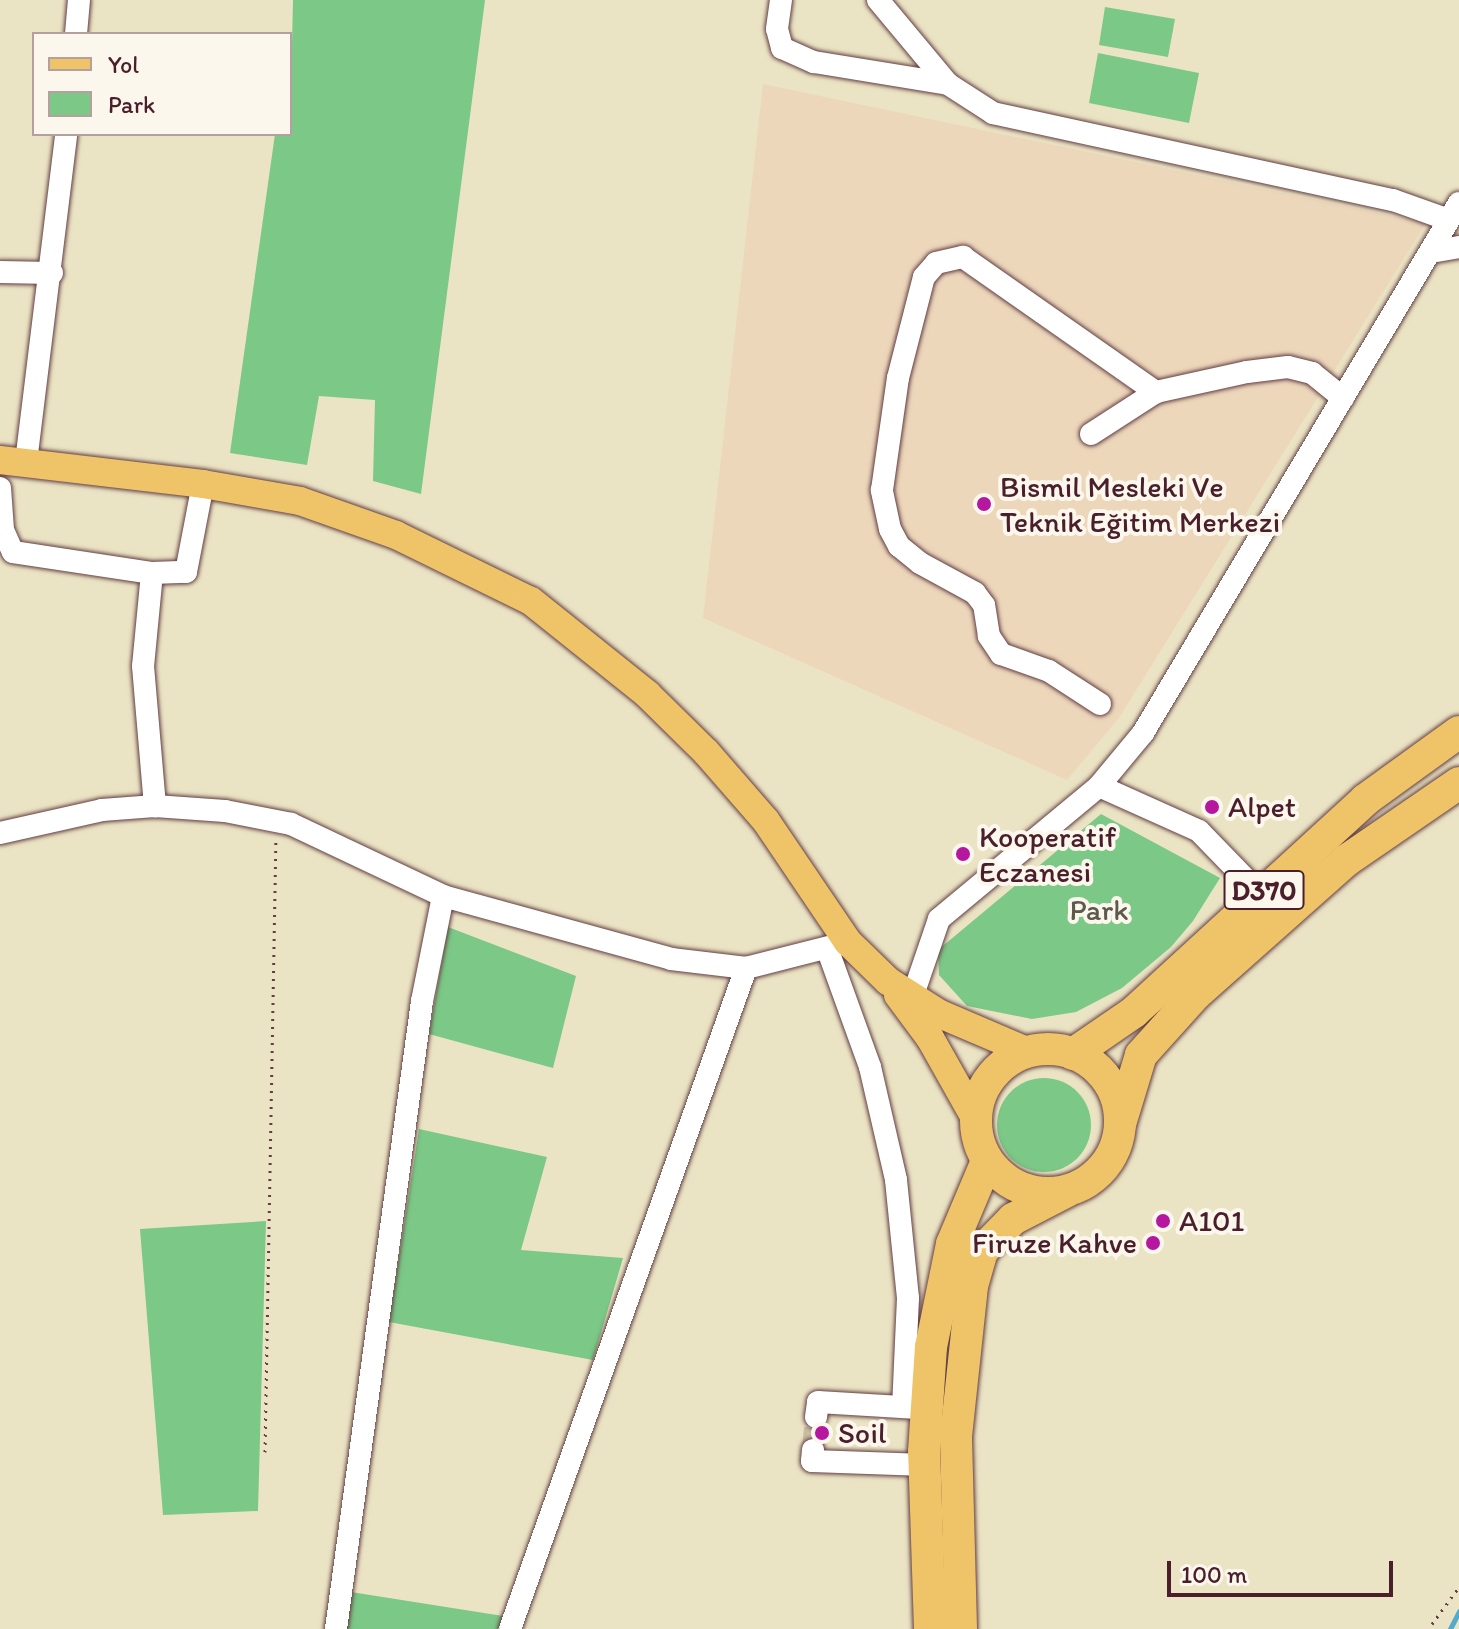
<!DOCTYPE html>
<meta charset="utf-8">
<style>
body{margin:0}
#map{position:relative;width:1459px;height:1629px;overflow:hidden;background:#ebe4c4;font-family:Itim,sans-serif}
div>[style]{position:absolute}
.built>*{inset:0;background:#edd7bb}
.green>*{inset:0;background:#7bc887}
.round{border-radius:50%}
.stream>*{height:5px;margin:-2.5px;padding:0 2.5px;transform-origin:2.5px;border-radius:2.5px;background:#52abcf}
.minor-tunnel>*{height:22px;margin-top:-11px;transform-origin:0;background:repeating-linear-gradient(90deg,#cbbda5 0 22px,transparent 0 33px)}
.path>*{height:3px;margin-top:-1.5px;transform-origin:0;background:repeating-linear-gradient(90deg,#623d42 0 2px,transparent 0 8px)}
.roads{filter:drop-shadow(0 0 2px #623d42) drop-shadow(0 0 2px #623d42)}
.minor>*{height:22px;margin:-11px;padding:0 11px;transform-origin:11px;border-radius:11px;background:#fff}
.major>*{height:28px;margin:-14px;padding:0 14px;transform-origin:14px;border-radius:14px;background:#efc469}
.highway>*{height:32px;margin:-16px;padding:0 16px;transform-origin:16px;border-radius:16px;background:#efc469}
.highway>.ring{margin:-16px;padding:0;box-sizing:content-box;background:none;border:32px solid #efc469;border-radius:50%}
.dots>*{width:22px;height:22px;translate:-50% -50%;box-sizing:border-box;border:4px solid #fbf7ec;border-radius:50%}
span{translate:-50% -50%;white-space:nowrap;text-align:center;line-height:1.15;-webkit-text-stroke:8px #fbf7ec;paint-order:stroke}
.shield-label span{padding:2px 6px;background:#fbf7ec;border:2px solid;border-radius:6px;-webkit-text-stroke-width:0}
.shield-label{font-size:28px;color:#4a1f2b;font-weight:700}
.poi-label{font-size:30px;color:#4a1f2b}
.left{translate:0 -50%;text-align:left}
.right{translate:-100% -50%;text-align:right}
.park-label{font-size:30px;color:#5b5a4b}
.legend{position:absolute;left:32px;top:32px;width:260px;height:104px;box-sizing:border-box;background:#fbf7ec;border:2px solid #b4a19f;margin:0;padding:10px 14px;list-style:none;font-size:24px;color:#4a1f2b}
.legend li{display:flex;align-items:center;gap:16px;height:40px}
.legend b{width:40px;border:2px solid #b4a19f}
.scale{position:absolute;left:1167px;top:1561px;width:226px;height:36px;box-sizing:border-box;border:4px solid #4a1f2b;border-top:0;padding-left:10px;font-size:24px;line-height:28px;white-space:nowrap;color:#4a1f2b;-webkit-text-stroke:6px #fbf7ec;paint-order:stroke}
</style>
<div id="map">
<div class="built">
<div style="clip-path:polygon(763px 84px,1426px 223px,1119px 718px,1067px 780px,703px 618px)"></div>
</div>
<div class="green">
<div style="clip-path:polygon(293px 0,485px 0,421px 494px,373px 481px,375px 400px,319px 396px,307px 465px,230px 453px,275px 134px,290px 134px)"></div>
<div style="clip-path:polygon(1105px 7px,1175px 19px,1168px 57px,1099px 45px)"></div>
<div style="clip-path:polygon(1098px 53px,1199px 73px,1189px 123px,1089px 103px)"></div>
<div style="clip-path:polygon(1101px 814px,1220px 878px,1193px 921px,1171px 947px,1122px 988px,1076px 1012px,1032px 1019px,967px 1006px,939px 975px,938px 950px)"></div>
<div style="clip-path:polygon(448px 927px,576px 976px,553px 1068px,429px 1034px)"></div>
<div class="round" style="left:997px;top:1078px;width:94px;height:94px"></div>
<div style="clip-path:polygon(419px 1129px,547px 1157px,521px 1250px,623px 1258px,593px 1360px,389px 1322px)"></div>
<div style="clip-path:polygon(266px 1221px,258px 1511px,163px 1515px,140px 1229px)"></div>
<div style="clip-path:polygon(351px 1592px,503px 1616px,499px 1629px,344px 1629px)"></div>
</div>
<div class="stream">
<div style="left:1450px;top:1629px;width:20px;rotate:-63deg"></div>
</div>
<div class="minor-tunnel">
<div style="left:813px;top:1450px;width:33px;rotate:-85deg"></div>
</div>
<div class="path">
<div style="left:265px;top:1452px;width:615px;rotate:-88.98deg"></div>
<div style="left:1432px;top:1624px;width:46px;rotate:-53.9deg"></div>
</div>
<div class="roads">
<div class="minor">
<div style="left:781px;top:0;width:29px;rotate:98deg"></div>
<div style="left:777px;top:29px;width:20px;rotate:75deg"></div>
<div style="left:782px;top:48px;width:35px;rotate:24deg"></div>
<div style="left:814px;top:62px;width:136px;rotate:9.3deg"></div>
<div style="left:878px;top:0;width:109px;rotate:50.2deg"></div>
<div style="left:948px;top:84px;width:54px;rotate:32.8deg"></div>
<div style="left:993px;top:113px;width:409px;rotate:12.3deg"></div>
<div style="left:1393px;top:200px;width:59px;rotate:19.7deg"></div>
<div style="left:76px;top:34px;width:34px;rotate:-85deg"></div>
<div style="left:1431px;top:252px;width:28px;rotate:-10deg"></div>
<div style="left:0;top:272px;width:52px;rotate:1.1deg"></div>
<div style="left:1091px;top:434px;width:77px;rotate:-32.9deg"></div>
<div style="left:1156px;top:392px;width:93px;rotate:-12.4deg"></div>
<div style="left:1247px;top:372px;width:41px;rotate:-7deg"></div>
<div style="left:1288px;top:367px;width:25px;rotate:14deg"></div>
<div style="left:1312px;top:373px;width:40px;rotate:39deg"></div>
<div style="left:26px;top:462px;width:330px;rotate:-83deg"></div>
<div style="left:0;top:488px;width:42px;rotate:85.9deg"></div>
<div style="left:3px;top:530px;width:24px;rotate:66deg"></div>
<div style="left:13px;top:552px;width:141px;rotate:8.6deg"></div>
<div style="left:152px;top:573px;width:34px;rotate:-2deg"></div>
<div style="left:186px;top:572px;width:90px;rotate:-79.1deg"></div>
<div style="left:152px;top:573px;width:93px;rotate:95.5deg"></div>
<div style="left:143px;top:666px;width:141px;rotate:85.1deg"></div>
<div style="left:1100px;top:704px;width:61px;rotate:-147.1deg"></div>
<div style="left:1049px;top:671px;width:51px;rotate:-160.5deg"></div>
<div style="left:1001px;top:654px;width:22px;rotate:-124deg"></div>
<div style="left:989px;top:636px;width:31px;rotate:-99deg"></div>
<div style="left:984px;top:605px;width:15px;rotate:-127deg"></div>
<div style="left:975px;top:593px;width:63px;rotate:-151.4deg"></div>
<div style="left:920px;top:563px;width:27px;rotate:-141deg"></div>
<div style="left:899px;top:546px;width:19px;rotate:-118deg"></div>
<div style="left:890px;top:529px;width:40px;rotate:-102deg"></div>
<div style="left:882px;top:490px;width:113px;rotate:-81.9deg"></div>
<div style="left:898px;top:378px;width:104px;rotate:-75.6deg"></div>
<div style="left:924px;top:277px;width:18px;rotate:-49deg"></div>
<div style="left:936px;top:263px;width:28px;rotate:-13deg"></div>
<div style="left:963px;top:257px;width:236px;rotate:35deg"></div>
<div style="left:1099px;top:786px;width:110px;rotate:24.2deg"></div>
<div style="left:1199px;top:831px;width:88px;rotate:45.9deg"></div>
<div style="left:0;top:833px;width:105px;rotate:-12.7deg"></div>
<div style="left:102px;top:810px;width:53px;rotate:-4.3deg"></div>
<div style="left:155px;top:806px;width:70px;rotate:4.1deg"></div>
<div style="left:225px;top:811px;width:67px;rotate:11.1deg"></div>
<div style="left:291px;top:824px;width:168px;rotate:25.3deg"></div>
<div style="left:443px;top:896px;width:237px;rotate:15.4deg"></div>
<div style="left:671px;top:959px;width:76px;rotate:6.8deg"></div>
<div style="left:746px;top:968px;width:105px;rotate:-14.3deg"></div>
<div style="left:827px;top:948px;width:127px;rotate:70.1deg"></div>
<div style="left:870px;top:1067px;width:116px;rotate:77deg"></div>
<div style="left:896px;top:1180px;width:119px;rotate:84.2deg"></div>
<div style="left:908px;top:1298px;width:109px;rotate:92.6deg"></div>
<div style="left:919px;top:1011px;width:17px;rotate:-111deg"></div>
<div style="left:913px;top:995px;width:80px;rotate:-71.1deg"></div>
<div style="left:939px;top:919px;width:208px;rotate:-39.7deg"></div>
<div style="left:1099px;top:786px;width:69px;rotate:-50.3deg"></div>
<div style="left:1143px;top:733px;width:617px;rotate:-59.2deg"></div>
<div style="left:816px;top:1417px;width:15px;rotate:-82deg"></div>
<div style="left:818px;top:1402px;width:100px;rotate:3.4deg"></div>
<div style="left:813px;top:1450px;width:11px;rotate:95deg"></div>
<div style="left:812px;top:1461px;width:113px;rotate:2deg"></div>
<div style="left:336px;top:1629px;width:634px;rotate:-82.2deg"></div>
<div style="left:422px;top:1001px;width:107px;rotate:-78.7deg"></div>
<div style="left:510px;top:1629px;width:702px;rotate:-70.35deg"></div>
</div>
<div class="major">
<div style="left:0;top:460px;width:204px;rotate:6.7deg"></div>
<div style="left:203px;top:484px;width:98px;rotate:9.9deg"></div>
<div style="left:300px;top:501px;width:102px;rotate:19.5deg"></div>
<div style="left:396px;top:535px;width:150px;rotate:26.1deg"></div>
<div style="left:531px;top:601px;width:149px;rotate:38.7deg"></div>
<div style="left:647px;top:694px;width:83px;rotate:44.5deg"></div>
<div style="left:706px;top:752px;width:91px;rotate:49deg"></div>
<div style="left:766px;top:821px;width:146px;rotate:55.9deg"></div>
<div style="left:848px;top:942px;width:56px;rotate:44.3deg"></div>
<div style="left:888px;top:981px;width:62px;rotate:32.4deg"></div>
<div style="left:940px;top:1014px;width:97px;rotate:23.1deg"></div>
<div style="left:898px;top:995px;width:54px;rotate:53.3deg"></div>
<div style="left:930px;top:1038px;width:92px;rotate:60.6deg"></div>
</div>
<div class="highway">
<div class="ring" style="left:976px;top:1049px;width:112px;height:112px"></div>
<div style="left:1073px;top:1054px;width:74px;rotate:-34.5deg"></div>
<div style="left:1134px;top:1012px;width:314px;rotate:-42.5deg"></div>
<div style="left:1365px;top:800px;width:116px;rotate:-35.9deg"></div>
<div style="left:1120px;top:1124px;width:72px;rotate:-73.1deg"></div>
<div style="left:1141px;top:1055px;width:82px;rotate:-48deg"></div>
<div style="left:1196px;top:994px;width:202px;rotate:-41.6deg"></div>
<div style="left:1347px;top:860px;width:136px;rotate:-34.5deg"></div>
<div style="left:930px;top:1629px;width:177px;rotate:-91.9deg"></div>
<div style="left:924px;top:1452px;width:105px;rotate:-86.2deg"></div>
<div style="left:931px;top:1347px;width:105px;rotate:-78.5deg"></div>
<div style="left:952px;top:1244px;width:90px;rotate:-67.1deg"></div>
<div style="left:961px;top:1629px;width:193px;rotate:-91.5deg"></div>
<div style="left:956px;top:1436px;width:151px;rotate:-83.9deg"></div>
<div style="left:972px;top:1286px;width:36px;rotate:-74deg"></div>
<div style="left:982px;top:1251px;width:45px;rotate:-45.9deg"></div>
<div style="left:1013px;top:1219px;width:61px;rotate:-27.4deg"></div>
</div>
</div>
<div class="dots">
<div style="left:984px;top:504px;background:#b5179e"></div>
<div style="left:1212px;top:807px;background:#b5179e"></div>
<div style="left:963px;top:854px;background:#b5179e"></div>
<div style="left:1163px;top:1221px;background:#b5179e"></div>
<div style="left:1153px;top:1243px;background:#b5179e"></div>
<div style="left:822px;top:1433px;background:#b5179e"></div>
</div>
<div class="shield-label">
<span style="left:1264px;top:890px">D370</span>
</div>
<div class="poi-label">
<span class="left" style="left:1000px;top:504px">Bismil Mesleki Ve<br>Teknik Eğitim Merkezi</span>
<span class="left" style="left:1228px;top:807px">Alpet</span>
<span class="left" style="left:979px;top:854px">Kooperatif<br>Eczanesi</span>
<span class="left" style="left:1179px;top:1221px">A101</span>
<span class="right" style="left:1137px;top:1243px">Firuze Kahve</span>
<span class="left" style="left:838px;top:1433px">Soil</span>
</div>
<div class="park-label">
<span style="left:1099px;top:910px">Park</span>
</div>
<ul class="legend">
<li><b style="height:10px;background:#efc469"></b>Yol</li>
<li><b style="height:22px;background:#7bc887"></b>Park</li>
</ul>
<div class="scale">100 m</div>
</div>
